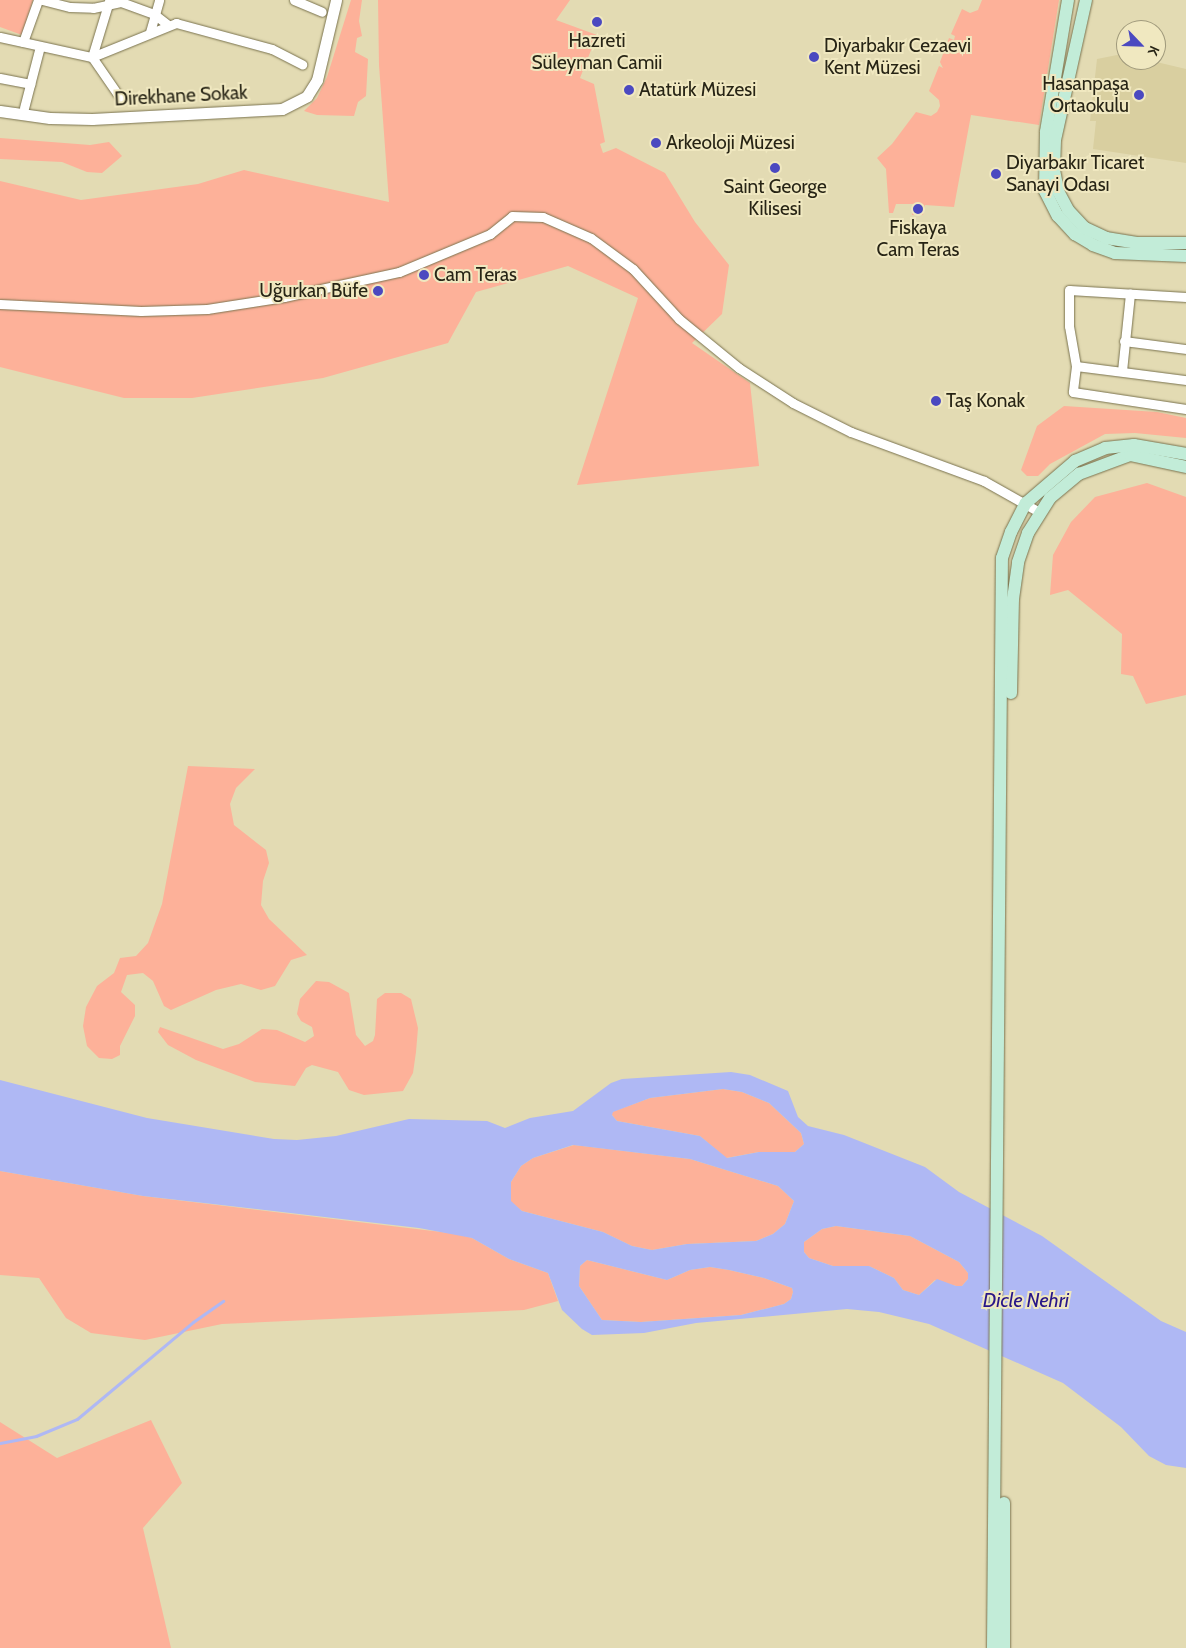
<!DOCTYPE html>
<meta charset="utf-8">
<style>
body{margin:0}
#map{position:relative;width:1186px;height:1648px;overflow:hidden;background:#e3dbb3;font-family:Cabin,sans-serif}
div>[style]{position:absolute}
.built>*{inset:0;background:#d9cfa0}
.green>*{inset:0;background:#fdb199}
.water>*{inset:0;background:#afb8f4}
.stream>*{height:3px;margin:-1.5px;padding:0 1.5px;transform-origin:1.5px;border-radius:1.5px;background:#afb8f4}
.roads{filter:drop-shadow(0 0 1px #7a734f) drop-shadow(0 0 1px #7a734f)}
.minor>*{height:9px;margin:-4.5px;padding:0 4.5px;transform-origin:4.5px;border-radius:4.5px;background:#fff}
.tertiary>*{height:11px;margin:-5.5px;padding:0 5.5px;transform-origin:5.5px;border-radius:5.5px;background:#fff}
.secondary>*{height:12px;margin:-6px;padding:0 6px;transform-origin:6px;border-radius:6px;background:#c2ecd8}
.dots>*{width:14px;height:14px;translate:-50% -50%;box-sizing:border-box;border:2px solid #f0e8c0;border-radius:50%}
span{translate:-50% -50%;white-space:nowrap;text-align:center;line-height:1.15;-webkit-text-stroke:4px #f0e8c0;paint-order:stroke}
.poi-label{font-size:19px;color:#272415}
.left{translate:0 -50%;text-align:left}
.right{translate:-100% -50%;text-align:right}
.street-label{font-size:19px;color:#272415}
.water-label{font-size:20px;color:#281788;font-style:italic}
.north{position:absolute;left:1116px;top:20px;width:50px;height:50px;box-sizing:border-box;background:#f0e8c0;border:1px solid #a09a7c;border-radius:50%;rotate:114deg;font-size:14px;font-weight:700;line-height:20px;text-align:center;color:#272415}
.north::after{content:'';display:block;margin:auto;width:18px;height:22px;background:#4b49c0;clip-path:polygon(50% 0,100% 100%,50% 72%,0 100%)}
</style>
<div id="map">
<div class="built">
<div style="clip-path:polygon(1122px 54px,1126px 55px,1126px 60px,1148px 60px,1186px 69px,1186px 163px,1093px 149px,1096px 121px,1090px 121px,1097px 59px)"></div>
</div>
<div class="green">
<div style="clip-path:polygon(0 0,33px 0,22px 35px,0 27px)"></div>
<div style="clip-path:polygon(351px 0,362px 0,359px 21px,362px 36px,357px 38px,355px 52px,368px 59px,366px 96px,358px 102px,354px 116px,317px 115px,304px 111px,317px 98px,327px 77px)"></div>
<div style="clip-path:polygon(378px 0,570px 0,556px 20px,597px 35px,580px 78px,594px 84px,605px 142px,600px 144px,603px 153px,616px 148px,665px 173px,695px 222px,729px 265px,722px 314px,692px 343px,750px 383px,759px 466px,577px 485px,638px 298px,568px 266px,476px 292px,448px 343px,323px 378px,192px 398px,124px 398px,0 367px,0 181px,81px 200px,198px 184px,244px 170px,389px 202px,379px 65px)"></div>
<div style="clip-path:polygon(982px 0,1059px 0,1039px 125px,971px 115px,954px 207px,925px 205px,923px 215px,912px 215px,914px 204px,896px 204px,893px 213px,889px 213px,886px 169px,877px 158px,892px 144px,916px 112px,931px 116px,937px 112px,940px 106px,939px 100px,929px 91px,939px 66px,943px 68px,940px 62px,949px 38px,954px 40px,955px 36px,951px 34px,962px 9px,970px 13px,978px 10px)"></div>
<div style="clip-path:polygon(0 138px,90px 145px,109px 142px,122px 156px,102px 173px,87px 172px,62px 162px,0 159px)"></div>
<div style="clip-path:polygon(1064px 406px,1157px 412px,1186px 418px,1186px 438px,1135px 433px,1105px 434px,1050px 464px,1038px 476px,1027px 476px,1021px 470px,1037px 426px)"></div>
<div style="clip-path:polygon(1147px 483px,1186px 497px,1186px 695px,1146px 704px,1133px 676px,1121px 674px,1122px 634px,1068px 590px,1050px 595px,1053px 555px,1071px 522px,1095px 497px)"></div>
<div style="clip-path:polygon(188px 766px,255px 769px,236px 788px,230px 804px,234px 825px,266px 850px,269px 863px,263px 881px,261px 905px,269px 919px,307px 955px,291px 960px,275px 986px,261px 990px,241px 984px,216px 990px,171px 1010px,164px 1006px,153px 981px,143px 973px,127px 975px,121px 992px,135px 1005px,135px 1016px,120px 1046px,120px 1055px,112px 1059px,99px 1058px,87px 1046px,83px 1026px,86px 1007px,97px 986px,114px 973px,120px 958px,136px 956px,148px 943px,162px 904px)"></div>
<div style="clip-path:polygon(316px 981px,329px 982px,349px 993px,356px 1035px,365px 1046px,373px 1041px,375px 1035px,377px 999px,385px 993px,401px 993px,411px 999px,418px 1028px,416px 1052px,413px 1073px,403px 1091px,364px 1095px,349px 1090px,338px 1072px,312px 1065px,306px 1068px,295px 1086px,255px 1082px,196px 1060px,168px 1045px,158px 1032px,160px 1027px,223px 1049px,239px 1044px,262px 1029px,277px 1030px,305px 1042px,314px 1036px,312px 1027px,301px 1021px,297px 1014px,300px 999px)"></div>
<div style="clip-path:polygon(723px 1089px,742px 1092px,769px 1103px,801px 1133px,804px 1144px,795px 1152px,759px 1152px,726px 1158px,700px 1136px,617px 1121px,612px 1115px,612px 1112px,650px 1098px)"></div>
<div style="clip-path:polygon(574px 1145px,690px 1159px,778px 1186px,794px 1201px,785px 1224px,773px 1234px,756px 1241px,687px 1244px,652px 1250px,632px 1246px,603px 1232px,522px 1211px,511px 1202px,511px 1182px,521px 1166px,533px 1158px)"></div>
<div style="clip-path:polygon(0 1171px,143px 1196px,458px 1234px,472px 1238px,509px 1259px,548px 1273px,558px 1301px,524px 1310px,222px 1324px,145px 1340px,91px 1333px,66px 1318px,39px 1278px,0 1275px)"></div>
<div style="clip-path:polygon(836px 1226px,910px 1236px,959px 1262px,968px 1273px,968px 1279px,962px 1286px,956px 1286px,935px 1280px,919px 1295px,903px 1290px,894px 1278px,869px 1266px,833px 1266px,809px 1258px,804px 1252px,804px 1242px,822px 1229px)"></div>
<div style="clip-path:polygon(587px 1260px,667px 1280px,690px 1270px,710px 1267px,729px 1270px,764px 1278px,792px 1288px,793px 1292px,791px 1299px,784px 1304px,741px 1315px,641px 1322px,602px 1320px,579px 1286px,580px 1266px)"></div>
<div style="clip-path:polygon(151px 1420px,182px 1483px,143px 1528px,171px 1648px,0 1648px,0 1422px,57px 1458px)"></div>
</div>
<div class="water">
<div style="clip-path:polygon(evenodd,731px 1072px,750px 1075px,788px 1091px,798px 1117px,808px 1126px,844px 1135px,925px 1167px,959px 1192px,1042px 1236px,1161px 1321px,1186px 1332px,1186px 1468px,1166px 1465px,1149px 1456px,1121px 1427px,1063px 1383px,929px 1324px,879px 1312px,847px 1309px,696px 1323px,644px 1333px,592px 1335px,582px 1329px,562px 1310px,548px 1273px,509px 1259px,472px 1238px,419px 1228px,143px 1196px,0 1171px,0 1080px,147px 1118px,274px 1139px,297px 1140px,336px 1136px,409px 1119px,487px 1121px,505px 1128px,530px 1118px,573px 1111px,611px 1083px,622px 1079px,731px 1072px,723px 1089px,742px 1092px,769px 1103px,801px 1133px,804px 1144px,795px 1152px,759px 1152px,727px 1158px,700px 1136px,617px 1121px,612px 1115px,613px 1112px,650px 1098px,723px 1089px,731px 1072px,573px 1145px,690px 1159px,778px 1186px,794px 1201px,785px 1224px,773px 1234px,756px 1241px,687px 1244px,652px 1250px,632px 1246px,603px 1232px,522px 1211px,511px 1201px,511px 1182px,521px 1166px,533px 1158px,573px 1145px,731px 1072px,836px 1226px,910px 1236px,959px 1262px,968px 1273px,968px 1279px,962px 1286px,956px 1286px,937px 1279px,919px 1295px,903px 1290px,894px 1278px,869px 1266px,833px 1266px,809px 1258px,804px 1252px,804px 1242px,822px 1229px,836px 1226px,731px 1072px,587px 1260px,667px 1280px,690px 1270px,710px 1267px,729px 1270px,764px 1278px,792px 1288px,793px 1292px,791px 1299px,784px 1304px,741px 1315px,641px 1322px,602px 1320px,579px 1286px,580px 1266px,587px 1260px)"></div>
</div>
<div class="stream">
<div style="left:0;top:1443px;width:37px;rotate:-11deg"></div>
<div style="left:36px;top:1436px;width:44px;rotate:-22.5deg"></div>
<div style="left:77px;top:1419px;width:151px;rotate:-39.9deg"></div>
<div style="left:193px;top:1322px;width:37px;rotate:-35deg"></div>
</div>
<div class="roads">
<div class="minor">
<div style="left:42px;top:0;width:29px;rotate:14deg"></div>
<div style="left:70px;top:7px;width:23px;rotate:2deg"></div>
<div style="left:93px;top:8px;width:29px;rotate:-12deg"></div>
<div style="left:121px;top:2px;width:35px;rotate:20deg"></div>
<div style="left:154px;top:14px;width:18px;rotate:38deg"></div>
<div style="left:294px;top:0;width:30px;rotate:23deg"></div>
<div style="left:109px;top:1px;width:59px;rotate:106.9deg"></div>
<div style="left:92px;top:57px;width:51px;rotate:55.4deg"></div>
<div style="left:150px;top:32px;width:33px;rotate:-74deg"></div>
<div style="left:0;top:37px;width:94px;rotate:12.3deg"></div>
<div style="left:92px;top:57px;width:91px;rotate:-22deg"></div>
<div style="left:176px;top:23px;width:99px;rotate:15.2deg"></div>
<div style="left:272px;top:49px;width:34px;rotate:27deg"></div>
<div style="left:23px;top:42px;width:45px;rotate:-70.3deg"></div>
<div style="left:0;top:78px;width:31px;rotate:11deg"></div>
<div style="left:24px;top:108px;width:64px;rotate:-75.5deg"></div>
<div style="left:1186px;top:297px;width:117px;rotate:-176.6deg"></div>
<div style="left:1069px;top:290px;width:36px;rotate:90deg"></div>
<div style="left:1069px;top:326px;width:41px;rotate:80.1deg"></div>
<div style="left:1076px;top:366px;width:26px;rotate:97deg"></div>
<div style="left:1073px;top:392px;width:114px;rotate:8.6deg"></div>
<div style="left:0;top:304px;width:141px;rotate:2.8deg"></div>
<div style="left:141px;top:311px;width:66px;rotate:-1.7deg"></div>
<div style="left:207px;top:309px;width:78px;rotate:-8.9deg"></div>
<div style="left:284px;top:297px;width:118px;rotate:-12.3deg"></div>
<div style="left:399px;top:272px;width:99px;rotate:-22.7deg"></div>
<div style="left:490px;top:234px;width:28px;rotate:-39deg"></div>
<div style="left:512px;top:216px;width:31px;rotate:2deg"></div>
<div style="left:543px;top:217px;width:52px;rotate:23.6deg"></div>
<div style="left:591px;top:238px;width:52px;rotate:36.4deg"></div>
<div style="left:633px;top:269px;width:68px;rotate:47.4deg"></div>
<div style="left:679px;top:319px;width:77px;rotate:39.2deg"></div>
<div style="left:739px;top:368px;width:64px;rotate:32.9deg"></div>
<div style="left:793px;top:403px;width:65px;rotate:26.6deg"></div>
<div style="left:851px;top:432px;width:142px;rotate:20.2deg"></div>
<div style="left:984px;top:481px;width:65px;rotate:29.3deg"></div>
<div style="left:1124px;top:341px;width:63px;rotate:7.4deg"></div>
<div style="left:1076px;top:366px;width:111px;rotate:7.3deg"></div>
<div style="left:1122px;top:371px;width:78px;rotate:-84.1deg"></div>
</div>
<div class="tertiary">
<div style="left:0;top:111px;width:50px;rotate:8deg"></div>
<div style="left:50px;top:118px;width:42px;rotate:1.4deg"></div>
<div style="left:92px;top:119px;width:190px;rotate:-3deg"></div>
<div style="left:282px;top:109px;width:28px;rotate:-27deg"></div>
<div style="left:307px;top:96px;width:19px;rotate:-58deg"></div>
<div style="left:317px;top:80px;width:82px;rotate:-76.6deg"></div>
</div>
<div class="secondary">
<div style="left:1068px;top:0;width:134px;rotate:99.5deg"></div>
<div style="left:1046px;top:132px;width:59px;rotate:91deg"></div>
<div style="left:1045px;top:191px;width:28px;rotate:63deg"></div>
<div style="left:1058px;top:216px;width:25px;rotate:47deg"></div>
<div style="left:1075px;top:234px;width:21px;rotate:31deg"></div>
<div style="left:1093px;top:245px;width:23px;rotate:20deg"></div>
<div style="left:1115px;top:253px;width:71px;rotate:2.4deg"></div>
<div style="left:1086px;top:0;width:143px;rotate:102.5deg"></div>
<div style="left:1055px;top:140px;width:30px;rotate:92deg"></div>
<div style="left:1054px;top:170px;width:21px;rotate:79deg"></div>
<div style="left:1058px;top:191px;width:21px;rotate:62deg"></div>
<div style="left:1068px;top:210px;width:25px;rotate:47deg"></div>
<div style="left:1085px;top:228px;width:23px;rotate:25deg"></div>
<div style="left:1106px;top:238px;width:31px;rotate:9deg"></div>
<div style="left:1137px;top:243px;width:49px"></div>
<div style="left:1011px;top:693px;width:94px;rotate:-88.8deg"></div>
<div style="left:1013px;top:599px;width:37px;rotate:-82deg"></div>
<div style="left:1018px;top:562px;width:31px;rotate:-71deg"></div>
<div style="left:1028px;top:533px;width:41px;rotate:-57.8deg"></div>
<div style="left:1050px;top:498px;width:38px;rotate:-40deg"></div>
<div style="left:1079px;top:474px;width:54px;rotate:-20.4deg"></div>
<div style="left:1130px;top:455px;width:57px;rotate:12.1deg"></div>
<div style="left:993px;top:1648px;width:1090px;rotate:-89.53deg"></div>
<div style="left:1002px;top:558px;width:28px;rotate:-71deg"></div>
<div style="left:1011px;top:532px;width:33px;rotate:-63deg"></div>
<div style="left:1026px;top:503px;width:65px;rotate:-40.6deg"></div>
<div style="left:1075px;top:461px;width:33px;rotate:-23deg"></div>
<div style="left:1105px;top:448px;width:29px;rotate:-6deg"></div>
<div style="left:1134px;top:445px;width:53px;rotate:9.8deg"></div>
<div style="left:1004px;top:1648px;width:145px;rotate:-90deg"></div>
</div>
</div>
<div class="dots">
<div style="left:597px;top:22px;background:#4b49c0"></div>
<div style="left:814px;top:57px;background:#4b49c0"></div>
<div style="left:629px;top:90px;background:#4b49c0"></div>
<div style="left:1139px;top:95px;background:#4b49c0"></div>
<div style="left:656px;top:143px;background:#4b49c0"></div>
<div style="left:775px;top:168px;background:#4b49c0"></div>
<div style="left:996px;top:174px;background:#4b49c0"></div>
<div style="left:918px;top:209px;background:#4b49c0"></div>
<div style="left:424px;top:275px;background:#4b49c0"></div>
<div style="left:378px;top:291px;background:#4b49c0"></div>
<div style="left:936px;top:401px;background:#4b49c0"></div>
</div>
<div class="poi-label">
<span style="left:597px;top:52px">Hazreti<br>Süleyman Camii</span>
<span class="left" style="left:824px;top:57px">Diyarbakır Cezaevi<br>Kent Müzesi</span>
<span class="right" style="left:1129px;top:95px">Hasanpaşa<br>Ortaokulu</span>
<span class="left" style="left:639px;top:90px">Atatürk Müzesi</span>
<span class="left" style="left:666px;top:143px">Arkeoloji Müzesi</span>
<span class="left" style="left:1006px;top:174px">Diyarbakır Ticaret<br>Sanayi Odası</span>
<span style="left:775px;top:198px">Saint George<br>Kilisesi</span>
<span style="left:918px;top:239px">Fiskaya<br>Cam Teras</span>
<span class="left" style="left:434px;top:275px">Cam Teras</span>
<span class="right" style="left:368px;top:291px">Uğurkan Büfe</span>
<span class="left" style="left:946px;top:401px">Taş Konak</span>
</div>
<div class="street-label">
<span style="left:181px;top:96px;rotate:-3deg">Direkhane Sokak</span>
</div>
<div class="water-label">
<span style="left:1026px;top:1300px">Dicle Nehri</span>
</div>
<div class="north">K</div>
</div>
